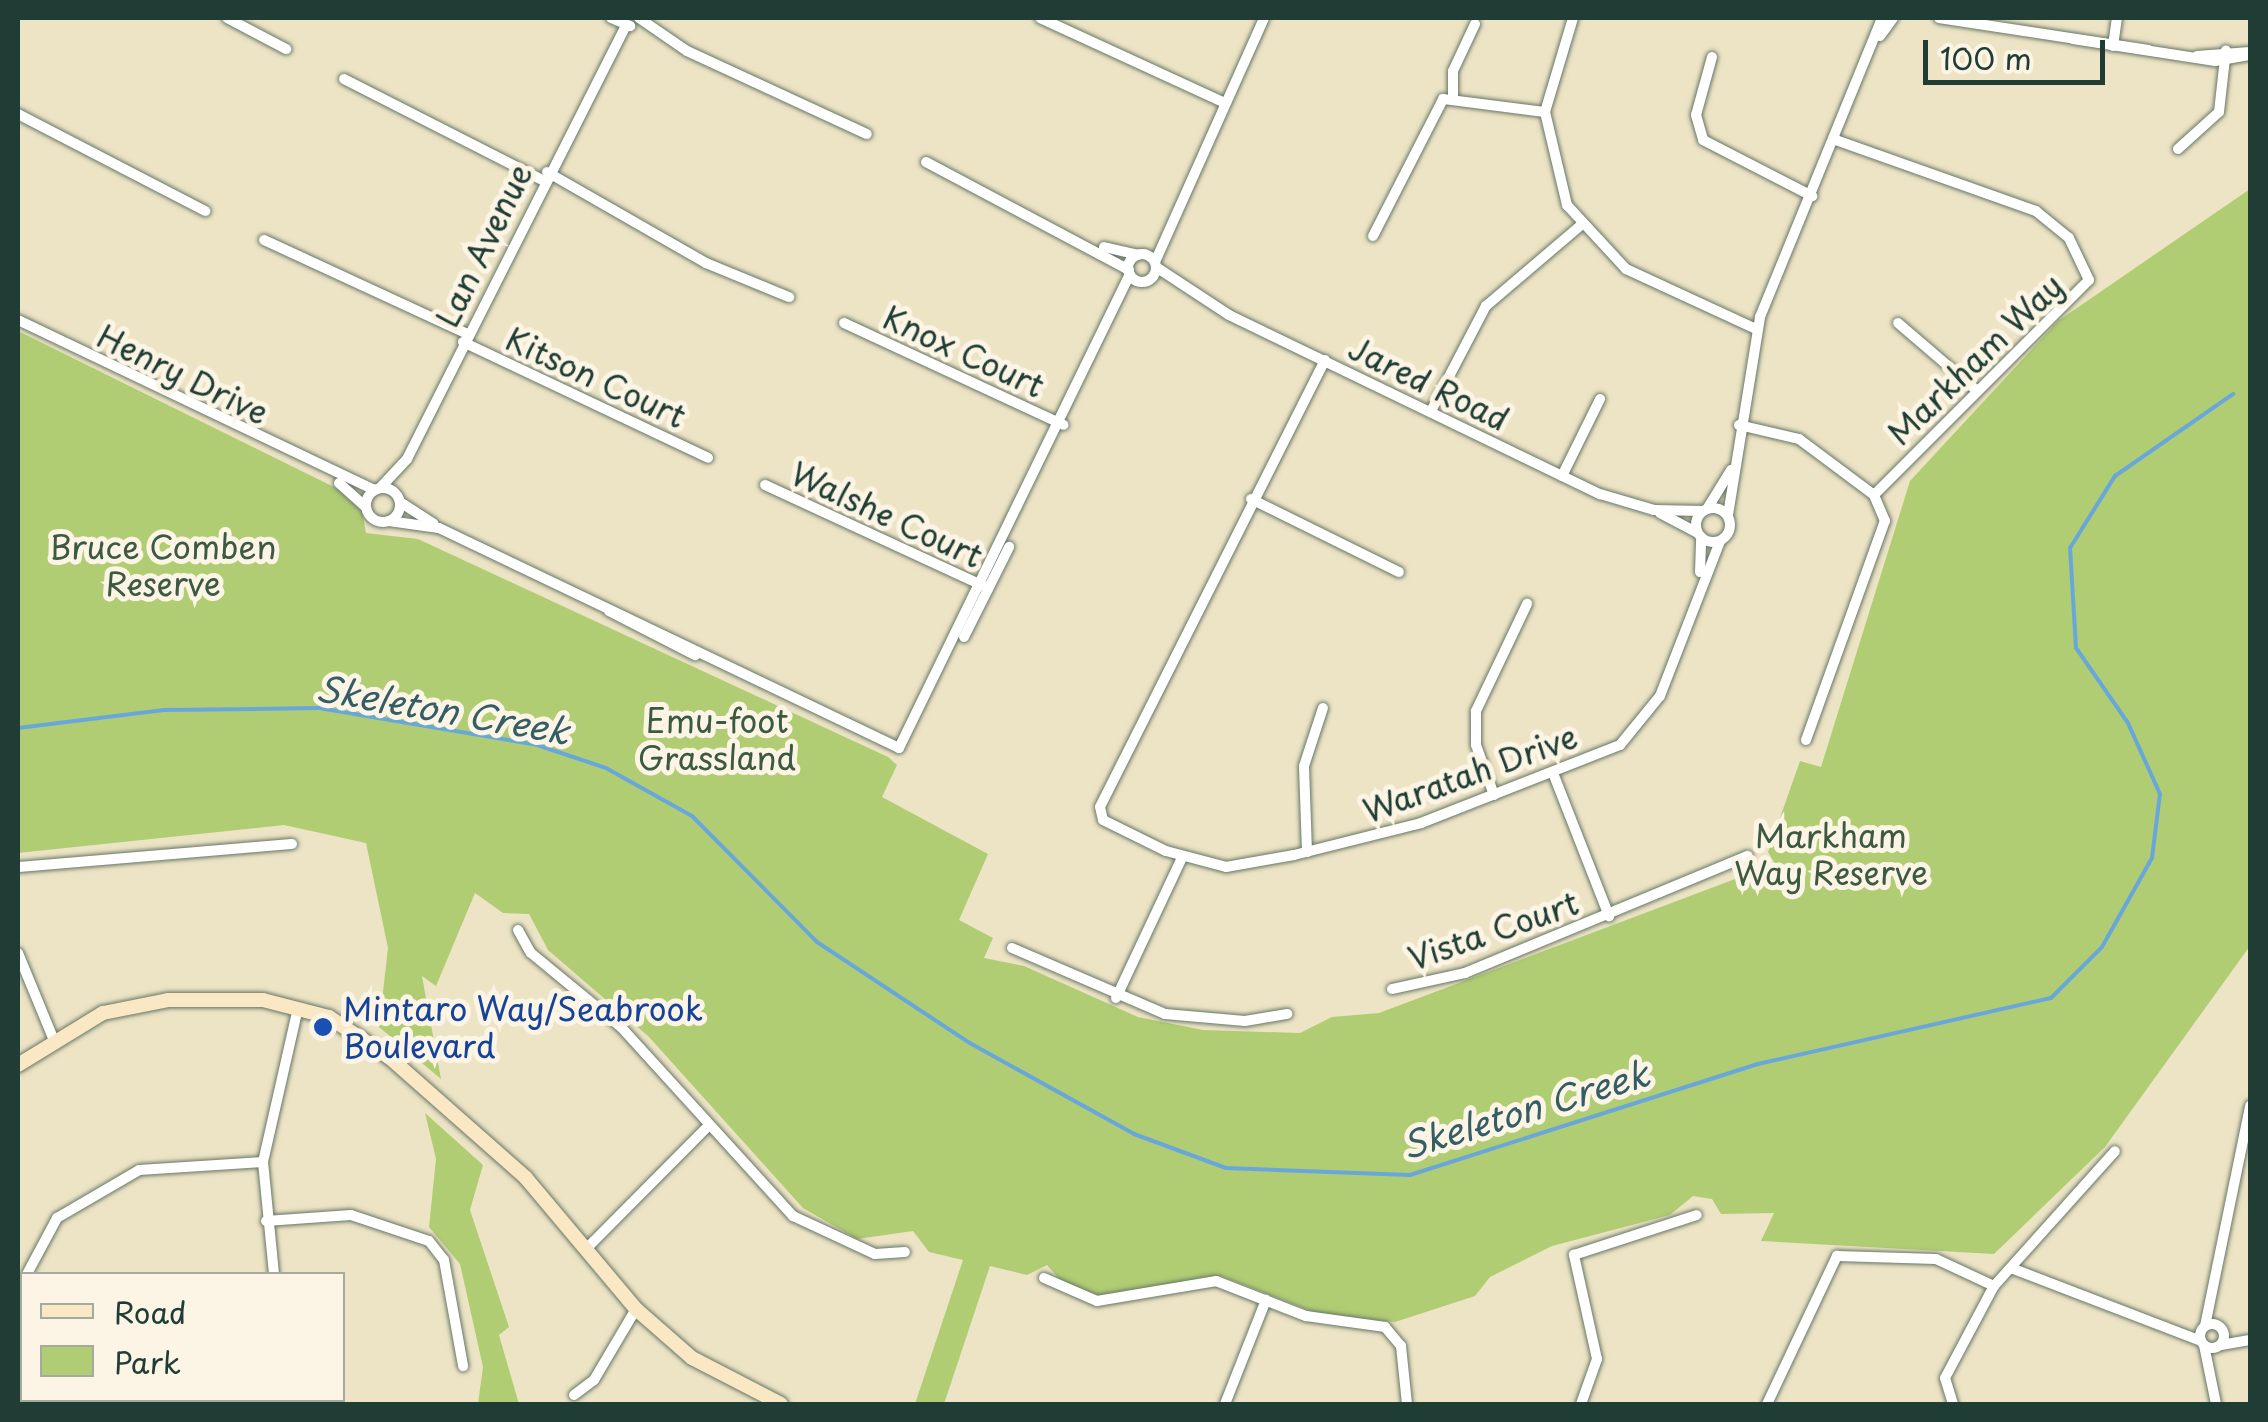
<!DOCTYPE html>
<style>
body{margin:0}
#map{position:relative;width:2268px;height:1422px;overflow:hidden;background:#ede4c5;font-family:"Playpen Sans",sans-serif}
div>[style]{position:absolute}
.green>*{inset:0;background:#b0cd73}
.stream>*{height:4px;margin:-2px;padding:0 2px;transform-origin:2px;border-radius:2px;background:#69a7db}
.roads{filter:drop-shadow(0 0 2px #677767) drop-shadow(0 0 2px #677767)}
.street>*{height:10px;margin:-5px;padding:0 5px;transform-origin:5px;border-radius:5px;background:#fff}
.street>.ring{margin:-5px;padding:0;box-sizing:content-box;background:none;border:10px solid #fff;border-radius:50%}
.secondary>*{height:14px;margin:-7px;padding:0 7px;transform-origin:7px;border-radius:7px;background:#fae7c3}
.dots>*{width:28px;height:28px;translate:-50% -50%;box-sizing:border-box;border:5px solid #fcf5e5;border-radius:50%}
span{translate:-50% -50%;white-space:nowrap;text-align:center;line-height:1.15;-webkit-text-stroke:10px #fcf5e5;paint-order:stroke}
.street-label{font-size:32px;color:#1f3d34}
.park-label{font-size:32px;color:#3c5a41}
.transit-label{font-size:32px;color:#164399}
.left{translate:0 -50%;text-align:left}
.water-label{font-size:35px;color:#355d66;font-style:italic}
.frame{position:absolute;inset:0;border:20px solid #1f3d34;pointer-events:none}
.legend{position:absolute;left:20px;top:1272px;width:325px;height:130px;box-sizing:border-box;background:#fcf5e5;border:2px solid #a4ab9e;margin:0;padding:12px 18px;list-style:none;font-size:30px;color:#1f3d34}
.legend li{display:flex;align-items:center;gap:20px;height:50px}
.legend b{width:50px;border:2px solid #a4ab9e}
.scale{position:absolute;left:1923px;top:40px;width:182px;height:45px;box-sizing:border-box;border:5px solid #1f3d34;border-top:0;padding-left:12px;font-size:30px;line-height:35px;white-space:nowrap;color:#1f3d34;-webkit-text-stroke:8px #fcf5e5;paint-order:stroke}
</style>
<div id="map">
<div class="green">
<div style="clip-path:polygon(2250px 189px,2250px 946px,2105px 1147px,1994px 1254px,1761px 1241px,1774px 1213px,1721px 1214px,1712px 1199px,1693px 1196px,1670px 1215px,1552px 1246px,1490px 1277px,1475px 1296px,1395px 1322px,1319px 1314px,1221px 1276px,1100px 1296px,1061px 1281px,1047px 1265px,1027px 1275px,990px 1266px,944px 1404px,915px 1404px,963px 1260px,929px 1252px,913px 1231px,857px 1239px,803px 1208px,649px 1037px,548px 950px,529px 914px,503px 913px,475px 893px,436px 986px,422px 976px,441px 1079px,379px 1027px,388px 948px,366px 843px,284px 825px,18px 853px,18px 331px,336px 488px,362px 511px,366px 533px,418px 539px,888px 757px,897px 765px,882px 797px,988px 854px,959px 920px,993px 938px,984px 958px,1024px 966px,1138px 1017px,1203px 1030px,1300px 1033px,1332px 1017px,1379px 1013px,1775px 864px,1768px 852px,1800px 761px,1821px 767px,1910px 481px,2058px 321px)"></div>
<div style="clip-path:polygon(425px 1113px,483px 1165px,470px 1210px,509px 1327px,499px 1335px,519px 1404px,478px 1404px,483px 1367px,460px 1264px,429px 1227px,436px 1159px)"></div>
</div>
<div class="stream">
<div style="left:18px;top:728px;width:147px;rotate:-7deg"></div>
<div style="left:164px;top:710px;width:155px;rotate:-0.7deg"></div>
<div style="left:319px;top:708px;width:221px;rotate:9.6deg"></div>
<div style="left:537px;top:745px;width:73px;rotate:18.4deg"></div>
<div style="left:606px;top:768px;width:98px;rotate:29.2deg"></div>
<div style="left:692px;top:816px;width:177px;rotate:45.2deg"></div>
<div style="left:817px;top:942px;width:181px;rotate:33.5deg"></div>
<div style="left:968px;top:1042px;width:190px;rotate:29deg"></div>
<div style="left:1134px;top:1134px;width:98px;rotate:20.3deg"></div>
<div style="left:1226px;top:1168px;width:184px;rotate:2.2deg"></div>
<div style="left:1410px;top:1175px;width:365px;rotate:-17.7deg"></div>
<div style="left:1758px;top:1064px;width:300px;rotate:-12.7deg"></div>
<div style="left:2051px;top:998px;width:72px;rotate:-45deg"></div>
<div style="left:2102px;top:947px;width:102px;rotate:-60.7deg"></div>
<div style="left:2152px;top:858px;width:64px;rotate:-82.9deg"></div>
<div style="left:2160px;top:794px;width:78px;rotate:-114.3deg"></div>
<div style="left:2128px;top:723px;width:91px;rotate:-124.7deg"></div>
<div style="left:2076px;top:648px;width:100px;rotate:-93.4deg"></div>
<div style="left:2070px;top:548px;width:85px;rotate:-58deg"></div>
<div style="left:2115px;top:476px;width:144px;rotate:-34.8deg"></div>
</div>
<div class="roads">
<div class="street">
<div style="left:227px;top:18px;width:67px;rotate:27.7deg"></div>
<div style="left:611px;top:18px;width:21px;rotate:23deg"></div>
<div style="left:639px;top:18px;width:58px;rotate:34.5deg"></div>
<div style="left:687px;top:51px;width:198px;rotate:24.8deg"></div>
<div style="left:1040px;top:18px;width:201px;rotate:24.7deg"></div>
<div style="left:1573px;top:18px;width:98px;rotate:106.6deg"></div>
<div style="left:1545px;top:112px;width:96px;rotate:76.7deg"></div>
<div style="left:1567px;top:205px;width:87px;rotate:47.3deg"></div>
<div style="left:1626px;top:269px;width:143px;rotate:24.8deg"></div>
<div style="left:1939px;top:18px;width:212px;rotate:8.7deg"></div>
<div style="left:1880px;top:36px;width:22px;rotate:-54deg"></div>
<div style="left:2073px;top:39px;width:144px;rotate:8.8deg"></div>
<div style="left:2215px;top:61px;width:36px;rotate:-10deg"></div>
<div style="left:2113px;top:46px;width:28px;rotate:-82deg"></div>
<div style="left:2197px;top:56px;width:53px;rotate:-4.3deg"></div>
<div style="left:1712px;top:57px;width:60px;rotate:105.4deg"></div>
<div style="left:1696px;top:115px;width:26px;rotate:74deg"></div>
<div style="left:1703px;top:140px;width:123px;rotate:27.2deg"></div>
<div style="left:344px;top:79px;width:222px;rotate:27deg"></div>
<div style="left:1453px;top:95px;width:24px;rotate:-90deg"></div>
<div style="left:1453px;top:71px;width:52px;rotate:-64.9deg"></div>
<div style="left:18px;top:114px;width:211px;rotate:27.4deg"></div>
<div style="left:2178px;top:149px;width:55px;rotate:-42.1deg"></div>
<div style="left:2219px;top:112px;width:62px;rotate:-83.6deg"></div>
<div style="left:926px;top:162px;width:230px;rotate:28deg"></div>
<div style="left:547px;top:172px;width:183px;rotate:29.8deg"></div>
<div style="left:706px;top:263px;width:90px;rotate:22.3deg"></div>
<div style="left:1373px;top:236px;width:154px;rotate:-62.9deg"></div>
<div style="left:1443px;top:99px;width:103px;rotate:7.3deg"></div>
<div style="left:264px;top:240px;width:224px;rotate:24.8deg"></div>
<div style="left:1104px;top:247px;width:35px;rotate:13deg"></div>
<div class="ring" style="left:1128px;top:254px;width:18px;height:18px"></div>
<div style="left:1155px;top:262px;width:267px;rotate:-65.9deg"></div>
<div style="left:1156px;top:267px;width:87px;rotate:33.3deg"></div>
<div style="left:1229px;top:315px;width:412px;rotate:25.8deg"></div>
<div style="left:1600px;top:494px;width:56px;rotate:16.5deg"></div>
<div style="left:1654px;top:510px;width:49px;rotate:1.2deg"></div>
<div style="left:18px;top:320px;width:395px;rotate:25.5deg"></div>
<div style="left:844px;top:323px;width:242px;rotate:24.9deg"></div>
<div style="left:1898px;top:323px;width:101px;rotate:40.6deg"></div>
<div style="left:463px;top:342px;width:271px;rotate:25.3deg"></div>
<div style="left:1325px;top:360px;width:500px;rotate:116.72deg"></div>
<div style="left:1100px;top:807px;width:13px;rotate:77deg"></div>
<div style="left:1103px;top:820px;width:70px;rotate:26.2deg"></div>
<div style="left:1166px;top:851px;width:62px;rotate:14.9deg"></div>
<div style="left:1226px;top:867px;width:69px;rotate:-10deg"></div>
<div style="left:1294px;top:855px;width:131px;rotate:-14.1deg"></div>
<div style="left:1421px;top:823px;width:214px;rotate:-21.4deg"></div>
<div style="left:1620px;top:745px;width:63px;rotate:-50.8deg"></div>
<div style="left:1660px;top:696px;width:166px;rotate:-68.8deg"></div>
<div style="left:1431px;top:411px;width:119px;rotate:-62.4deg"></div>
<div style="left:1486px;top:306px;width:123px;rotate:-40.4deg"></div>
<div style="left:1739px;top:425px;width:62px;rotate:13.1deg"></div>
<div style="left:1799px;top:439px;width:94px;rotate:36.7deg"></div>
<div style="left:1874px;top:495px;width:304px;rotate:-45deg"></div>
<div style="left:2089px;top:280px;width:47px;rotate:-115.5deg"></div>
<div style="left:2069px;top:238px;width:43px;rotate:-140.7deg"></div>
<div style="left:2036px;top:211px;width:212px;rotate:-160.5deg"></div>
<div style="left:1562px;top:476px;width:86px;rotate:-63.7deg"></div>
<div style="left:339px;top:483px;width:36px;rotate:42deg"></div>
<div style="left:765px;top:485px;width:246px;rotate:24.8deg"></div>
<div class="ring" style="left:366px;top:488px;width:24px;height:24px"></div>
<div style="left:380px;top:488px;width:40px;rotate:-47deg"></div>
<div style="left:407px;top:459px;width:484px;rotate:-63.2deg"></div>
<div style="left:1251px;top:499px;width:165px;rotate:26.3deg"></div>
<div style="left:400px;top:502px;width:40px;rotate:32.9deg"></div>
<div class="ring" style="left:1696px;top:508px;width:24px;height:24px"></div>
<div style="left:1707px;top:509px;width:46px;rotate:-58.4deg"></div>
<div style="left:1660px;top:513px;width:43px;rotate:27.8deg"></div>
<div style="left:1728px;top:515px;width:201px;rotate:-80.8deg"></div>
<div style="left:1760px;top:317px;width:323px;rotate:-67.8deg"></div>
<div style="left:389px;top:521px;width:50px;rotate:8deg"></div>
<div style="left:439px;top:528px;width:510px;rotate:25.56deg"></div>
<div style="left:899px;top:748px;width:527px;rotate:-64.02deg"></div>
<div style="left:1700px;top:572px;width:35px;rotate:-88deg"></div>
<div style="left:609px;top:611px;width:97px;rotate:27.1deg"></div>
<div style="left:964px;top:637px;width:101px;rotate:-63.4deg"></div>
<div style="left:1806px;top:740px;width:233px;rotate:-70.2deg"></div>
<div style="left:1885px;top:521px;width:28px;rotate:-113deg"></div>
<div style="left:1553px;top:773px;width:154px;rotate:68.6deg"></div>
<div style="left:1494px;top:795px;width:53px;rotate:-109.8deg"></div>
<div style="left:1476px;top:745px;width:34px;rotate:-90deg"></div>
<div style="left:1476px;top:711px;width:119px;rotate:-64.5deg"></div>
<div style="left:1307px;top:852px;width:86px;rotate:-92deg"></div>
<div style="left:1304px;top:766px;width:61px;rotate:-71.9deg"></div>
<div style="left:18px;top:867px;width:275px;rotate:-4.8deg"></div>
<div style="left:518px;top:930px;width:26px;rotate:61deg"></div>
<div style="left:531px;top:953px;width:117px;rotate:39.4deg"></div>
<div style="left:621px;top:1027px;width:256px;rotate:47.7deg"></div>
<div style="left:793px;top:1216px;width:90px;rotate:24.9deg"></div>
<div style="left:875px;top:1254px;width:30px;rotate:-4deg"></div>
<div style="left:1012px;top:948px;width:167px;rotate:23.3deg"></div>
<div style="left:1165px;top:1014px;width:80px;rotate:5deg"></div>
<div style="left:1245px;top:1021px;width:43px;rotate:-9.5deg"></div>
<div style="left:18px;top:953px;width:92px;rotate:67.6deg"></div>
<div style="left:1392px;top:989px;width:75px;rotate:-12.4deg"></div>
<div style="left:1465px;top:973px;width:306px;rotate:-22.5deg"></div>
<div style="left:1116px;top:998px;width:155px;rotate:-64.8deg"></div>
<div style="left:266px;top:1221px;width:85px;rotate:-4deg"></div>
<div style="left:351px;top:1215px;width:82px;rotate:18.4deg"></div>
<div style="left:429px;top:1241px;width:24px;rotate:52deg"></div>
<div style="left:444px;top:1260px;width:108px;rotate:79.8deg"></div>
<div style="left:587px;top:1248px;width:172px;rotate:-45.2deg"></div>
<div style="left:2011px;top:1268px;width:204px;rotate:21deg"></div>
<div style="left:27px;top:1274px;width:64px;rotate:-61.8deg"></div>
<div style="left:57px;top:1218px;width:95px;rotate:-30.3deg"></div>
<div style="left:139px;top:1170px;width:124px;rotate:-3.7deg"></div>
<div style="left:274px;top:1274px;width:113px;rotate:-95.6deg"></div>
<div style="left:263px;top:1162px;width:158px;rotate:-77.2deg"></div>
<div style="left:1044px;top:1278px;width:58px;rotate:23.5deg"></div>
<div style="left:1097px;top:1301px;width:121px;rotate:-9.5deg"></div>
<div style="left:1216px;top:1281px;width:97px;rotate:21.3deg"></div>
<div style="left:1306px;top:1316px;width:80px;rotate:7.9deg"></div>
<div style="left:1385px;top:1327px;width:25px;rotate:50deg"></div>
<div style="left:1401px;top:1346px;width:58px;rotate:84.1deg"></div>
<div class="ring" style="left:2200px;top:1324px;width:14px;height:14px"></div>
<div style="left:2205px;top:1326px;width:225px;rotate:-78.4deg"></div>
<div style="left:2204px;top:1345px;width:60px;rotate:78.5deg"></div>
<div style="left:2221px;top:1345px;width:29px;rotate:-10deg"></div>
<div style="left:574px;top:1395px;width:25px;rotate:-37deg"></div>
<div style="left:594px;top:1380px;width:82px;rotate:-59.4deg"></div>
<div style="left:307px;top:1400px;width:4px;rotate:63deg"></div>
<div style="left:1225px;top:1404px;width:112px;rotate:-68.5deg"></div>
<div style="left:1581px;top:1404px;width:48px;rotate:-70.4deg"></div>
<div style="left:1597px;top:1359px;width:107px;rotate:-102.5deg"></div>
<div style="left:1574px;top:1255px;width:129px;rotate:-18deg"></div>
<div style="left:1767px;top:1404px;width:164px;rotate:-64.7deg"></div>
<div style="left:1837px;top:1256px;width:99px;rotate:1.7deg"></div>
<div style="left:1936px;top:1259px;width:64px;rotate:25deg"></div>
<div style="left:1953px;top:1404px;width:27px;rotate:-107deg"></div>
<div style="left:1945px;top:1378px;width:104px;rotate:-62deg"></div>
<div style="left:1994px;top:1286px;width:181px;rotate:-48.1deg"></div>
</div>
<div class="secondary">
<div style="left:18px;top:1065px;width:100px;rotate:-31.5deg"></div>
<div style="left:103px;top:1013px;width:66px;rotate:-11.3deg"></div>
<div style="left:168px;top:1000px;width:95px"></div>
<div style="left:263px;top:1000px;width:68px;rotate:14.4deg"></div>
<div style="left:329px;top:1017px;width:73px;rotate:33.9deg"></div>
<div style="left:390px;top:1058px;width:181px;rotate:41.4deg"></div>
<div style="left:526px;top:1178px;width:171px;rotate:50deg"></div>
<div style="left:636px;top:1309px;width:74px;rotate:41.2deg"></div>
<div style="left:692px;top:1358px;width:100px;rotate:27.3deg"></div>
</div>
</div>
<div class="dots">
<div style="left:323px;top:1027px;background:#1a4fb4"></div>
</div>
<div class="street-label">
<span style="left:483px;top:245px;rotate:-64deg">Lan Avenue</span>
<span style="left:964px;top:351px;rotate:25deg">Knox Court</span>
<span style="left:1975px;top:359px;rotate:-44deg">Markham Way</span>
<span style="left:183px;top:374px;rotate:26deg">Henry Drive</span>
<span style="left:596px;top:377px;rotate:25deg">Kitson Court</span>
<span style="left:1429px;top:383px;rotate:26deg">Jared Road</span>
<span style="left:887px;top:514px;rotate:25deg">Walshe Court</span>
<span style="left:1470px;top:773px;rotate:-20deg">Waratah Drive</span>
<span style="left:1493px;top:930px;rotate:-19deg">Vista Court</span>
</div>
<div class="park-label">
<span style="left:163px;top:565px">Bruce Comben<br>Reserve</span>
<span style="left:717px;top:739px">Emu-foot<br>Grassland</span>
<span style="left:1831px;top:854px">Markham<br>Way Reserve</span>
</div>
<div class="transit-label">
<span class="left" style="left:343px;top:1027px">Mintaro Way/Seabrook<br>Boulevard</span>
</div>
<div class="water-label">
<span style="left:443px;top:709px;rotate:10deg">Skeleton Creek</span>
<span style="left:1525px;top:1109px;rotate:-17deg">Skeleton Creek</span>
</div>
<div class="frame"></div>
<ul class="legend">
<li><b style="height:12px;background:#fae7c3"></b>Road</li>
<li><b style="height:28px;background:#b0cd73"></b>Park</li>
</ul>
<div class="scale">100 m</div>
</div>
